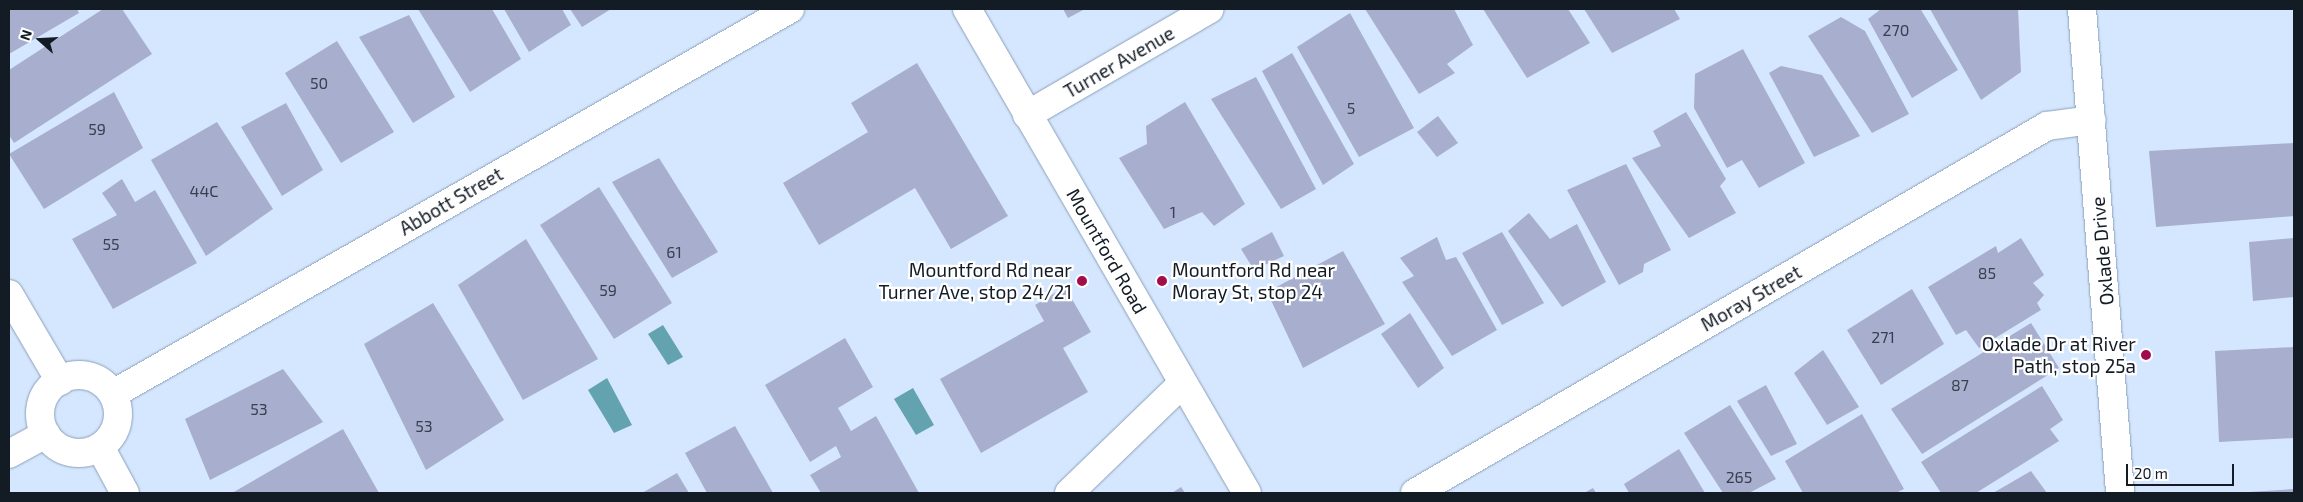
<!DOCTYPE html>
<style>
body{margin:0}
#map{position:relative;width:2303px;height:502px;overflow:hidden;background:#d5e7fe;font-family:"Exo 2",sans-serif}
div>[style]{position:absolute}
.water>*{inset:0;background:#63a3af}
.building>*{inset:0;background:#a8aece}
.roads{filter:drop-shadow(0 0 1px #8ba0bb) drop-shadow(0 0 1px #8ba0bb)}
.street>*{height:28px;margin:-14px;padding:0 14px;transform-origin:14px;border-radius:14px;background:#fff}
.secondary>*{height:28px;margin:-14px;padding:0 14px;transform-origin:14px;border-radius:14px;background:#fff}
.secondary>.ring{margin:-14px;padding:0;box-sizing:content-box;background:none;border:28px solid #fff;border-radius:50%}
.dots>*{width:14px;height:14px;translate:-50% -50%;box-sizing:border-box;border:2px solid #fff;border-radius:50%}
span{translate:-50% -50%;white-space:nowrap;text-align:center;line-height:1.15;-webkit-text-stroke:4.5px #fff;paint-order:stroke}
.number-label{font-size:16px;color:#38404f}
.number-label span{-webkit-text-stroke-width:0}
.street-label{font-size:19px;color:#131b25}
.poi-label{font-size:19px;color:#131b25}
.right{translate:-100% -50%;text-align:right}
.left{translate:0 -50%;text-align:left}
.frame{position:absolute;inset:0;border:10px solid #131b25;pointer-events:none}
.north{position:absolute;left:15px;top:15px;width:50px;height:50px;-webkit-text-stroke:4px #fff;paint-order:stroke;rotate:289deg;font-size:14px;font-weight:700;line-height:20px;text-align:center;color:#131b25}
.north::after{content:'';display:block;margin:auto;width:18px;height:22px;background:#131b25;clip-path:polygon(50% 0,100% 100%,50% 72%,0 100%)}
.scale{position:absolute;left:2126px;top:464px;width:108px;height:22px;box-sizing:border-box;border:2px solid #131b25;border-top:0;padding-left:6px;font-size:15px;line-height:18px;white-space:nowrap;color:#131b25;-webkit-text-stroke:4px #fff;paint-order:stroke}
</style>
<div id="map">
<div class="water">
<div style="clip-path:polygon(663px 325px,683px 357px,668px 365px,648px 334px)"></div>
<div style="clip-path:polygon(607px 378px,632px 425px,614px 433px,588px 390px)"></div>
<div style="clip-path:polygon(913px 388px,934px 425px,916px 435px,894px 399px)"></div>
</div>
<div class="building">
<div style="clip-path:polygon(9px 9px,77px 9px,79px 13px,9px 54px)"></div>
<div style="clip-path:polygon(103px 9px,122px 9px,152px 54px,14px 143px,9px 135px,9px 70px)"></div>
<div style="clip-path:polygon(418px 9px,492px 9px,521px 59px,470px 92px)"></div>
<div style="clip-path:polygon(504px 9px,562px 9px,571px 25px,529px 52px)"></div>
<div style="clip-path:polygon(570px 9px,611px 9px,582px 27px)"></div>
<div style="clip-path:polygon(1063px 9px,1085px 9px,1068px 18px)"></div>
<div style="clip-path:polygon(1365px 9px,1454px 9px,1473px 45px,1447px 64px,1455px 73px,1419px 94px)"></div>
<div style="clip-path:polygon(1483px 9px,1568px 9px,1590px 43px,1527px 78px)"></div>
<div style="clip-path:polygon(1584px 9px,1674px 9px,1680px 19px,1612px 53px)"></div>
<div style="clip-path:polygon(1881px 9px,1921px 10px,1958px 70px,1912px 98px,1868px 19px)"></div>
<div style="clip-path:polygon(1930px 9px,2018px 9px,2021px 72px,1981px 100px)"></div>
<div style="clip-path:polygon(1350px 13px,1414px 128px,1359px 157px,1297px 47px)"></div>
<div style="clip-path:polygon(409px 15px,455px 97px,413px 123px,359px 37px)"></div>
<div style="clip-path:polygon(1841px 17px,1865px 31px,1909px 114px,1872px 133px,1808px 36px)"></div>
<div style="clip-path:polygon(337px 41px,394px 132px,341px 163px,285px 73px)"></div>
<div style="clip-path:polygon(1743px 49px,1805px 163px,1759px 188px,1742px 160px,1727px 168px,1694px 108px,1695px 74px)"></div>
<div style="clip-path:polygon(1292px 53px,1354px 164px,1323px 185px,1262px 71px)"></div>
<div style="clip-path:polygon(917px 63px,1008px 216px,951px 249px,915px 188px,819px 245px,783px 183px,868px 132px,851px 103px)"></div>
<div style="clip-path:polygon(1781px 66px,1822px 75px,1860px 136px,1814px 157px,1769px 73px)"></div>
<div style="clip-path:polygon(1256px 77px,1316px 189px,1281px 209px,1211px 99px)"></div>
<div style="clip-path:polygon(114px 92px,143px 148px,44px 209px,9px 154px)"></div>
<div style="clip-path:polygon(1185px 102px,1245px 204px,1214px 226px,1202px 212px,1164px 229px,1119px 158px,1147px 144px,1146px 126px)"></div>
<div style="clip-path:polygon(286px 103px,323px 170px,282px 196px,241px 127px)"></div>
<div style="clip-path:polygon(1686px 112px,1726px 179px,1720px 186px,1736px 213px,1689px 238px,1632px 158px,1661px 146px,1653px 131px)"></div>
<div style="clip-path:polygon(1438px 116px,1458px 143px,1437px 157px,1417px 132px)"></div>
<div style="clip-path:polygon(217px 122px,273px 209px,206px 256px,151px 160px)"></div>
<div style="clip-path:polygon(2294px 143px,2294px 216px,2156px 227px,2149px 151px)"></div>
<div style="clip-path:polygon(659px 158px,718px 252px,672px 278px,612px 182px)"></div>
<div style="clip-path:polygon(1626px 164px,1671px 250px,1644px 264px,1643px 272px,1619px 285px,1567px 190px)"></div>
<div style="clip-path:polygon(122px 179px,135px 202px,155px 190px,197px 263px,113px 309px,72px 239px,117px 215px,102px 193px)"></div>
<div style="clip-path:polygon(599px 187px,672px 303px,614px 339px,540px 225px)"></div>
<div style="clip-path:polygon(1529px 213px,1550px 239px,1577px 224px,1606px 282px,1562px 307px,1508px 231px)"></div>
<div style="clip-path:polygon(1272px 232px,1284px 256px,1254px 270px,1241px 249px)"></div>
<div style="clip-path:polygon(1502px 232px,1544px 303px,1502px 325px,1462px 253px)"></div>
<div style="clip-path:polygon(1437px 237px,1446px 260px,1456px 257px,1497px 330px,1452px 356px,1402px 282px,1414px 276px,1400px 258px)"></div>
<div style="clip-path:polygon(2021px 238px,2044px 275px,2033px 283px,2044px 295px,2037px 303px,2041px 310px,1979px 348px,1966px 330px,1956px 335px,1928px 287px,1996px 246px,1998px 253px)"></div>
<div style="clip-path:polygon(2294px 238px,2294px 297px,2253px 301px,2249px 242px)"></div>
<div style="clip-path:polygon(526px 239px,598px 359px,523px 400px,458px 285px)"></div>
<div style="clip-path:polygon(1343px 251px,1385px 324px,1303px 368px,1267px 292px)"></div>
<div style="clip-path:polygon(1065px 287px,1091px 332px,1063px 348px,1088px 392px,981px 453px,940px 379px,1044px 321px,1035px 305px)"></div>
<div style="clip-path:polygon(1912px 289px,1944px 344px,1881px 385px,1847px 330px)"></div>
<div style="clip-path:polygon(433px 303px,504px 420px,426px 470px,364px 344px)"></div>
<div style="clip-path:polygon(1410px 313px,1444px 368px,1418px 388px,1381px 334px)"></div>
<div style="clip-path:polygon(2031px 323px,2059px 368px,1922px 454px,1891px 409px)"></div>
<div style="clip-path:polygon(845px 338px,873px 387px,838px 408px,851px 431px,876px 416px,919px 493px,821px 493px,810px 475px,841px 457px,836px 446px,810px 462px,765px 385px)"></div>
<div style="clip-path:polygon(2294px 347px,2294px 438px,2219px 442px,2215px 351px)"></div>
<div style="clip-path:polygon(1823px 350px,1859px 407px,1827px 425px,1794px 373px)"></div>
<div style="clip-path:polygon(283px 369px,323px 422px,210px 480px,185px 419px)"></div>
<div style="clip-path:polygon(1766px 385px,1797px 444px,1771px 456px,1737px 401px)"></div>
<div style="clip-path:polygon(2042px 386px,2063px 420px,2050px 429px,2059px 441px,1976px 493px,1941px 493px,1921px 462px)"></div>
<div style="clip-path:polygon(1730px 405px,1776px 479px,1749px 493px,1723px 493px,1684px 433px)"></div>
<div style="clip-path:polygon(1862px 414px,1904px 489px,1896px 493px,1803px 493px,1785px 461px)"></div>
<div style="clip-path:polygon(735px 426px,773px 493px,707px 493px,685px 453px)"></div>
<div style="clip-path:polygon(343px 429px,379px 493px,232px 493px)"></div>
<div style="clip-path:polygon(1679px 449px,1705px 493px,1629px 493px,1624px 484px)"></div>
<div style="clip-path:polygon(2031px 471px,2047px 493px,1993px 493px)"></div>
<div style="clip-path:polygon(677px 473px,689px 493px,642px 493px)"></div>
<div style="clip-path:polygon(1181px 487px,1185px 493px,1172px 493px)"></div>
<div style="clip-path:polygon(1593px 488px,1596px 493px,1584px 493px)"></div>
<div style="clip-path:polygon(2294px 489px,2294px 493px,2249px 493px,2249px 492px)"></div>
</div>
<div class="roads">
<div class="street">
<div style="left:967px;top:9px;width:559px;rotate:59.95deg"></div>
<div style="left:2082px;top:9px;width:485px;rotate:85.5deg"></div>
<div style="left:1027px;top:115px;width:211px;rotate:-30.1deg"></div>
<div style="left:113px;top:394px;width:779px;rotate:-29.63deg"></div>
<div style="left:9px;top:454px;width:42px;rotate:-28.4deg"></div>
<div style="left:1069px;top:493px;width:158px;rotate:-44deg"></div>
<div style="left:1415px;top:493px;width:731px;rotate:-30.14deg"></div>
<div style="left:2047px;top:126px;width:45px;rotate:-7.6deg"></div>
</div>
<div class="secondary">
<div style="left:9px;top:294px;width:101px;rotate:59.6deg"></div>
<div class="ring" style="left:40px;top:375px;width:50px;height:50px"></div>
<div style="left:100px;top:447px;width:52px;rotate:61.5deg"></div>
</div>
</div>
<div class="dots">
<div style="left:1082px;top:281px;background:#a20c4c"></div>
<div style="left:1162px;top:281px;background:#a20c4c"></div>
<div style="left:2146px;top:355px;background:#a20c4c"></div>
</div>
<div class="number-label">
<span style="left:1896px;top:30px">270</span>
<span style="left:319px;top:83px">50</span>
<span style="left:1351px;top:108px">5</span>
<span style="left:97px;top:129px">59</span>
<span style="left:204px;top:191px">44C</span>
<span style="left:1173px;top:212px">1</span>
<span style="left:111px;top:244px">55</span>
<span style="left:674px;top:252px">61</span>
<span style="left:1987px;top:273px">85</span>
<span style="left:608px;top:290px">59</span>
<span style="left:1883px;top:337px">271</span>
<span style="left:1960px;top:385px">87</span>
<span style="left:259px;top:409px">53</span>
<span style="left:424px;top:426px">53</span>
<span style="left:1739px;top:477px">265</span>
</div>
<div class="street-label">
<span style="left:1119px;top:62px;rotate:-30deg">Turner Avenue</span>
<span style="left:451px;top:201px;rotate:-30deg">Abbott Street</span>
<span style="left:1107px;top:251px;rotate:60deg">Mountford Road</span>
<span style="left:2102px;top:251px;rotate:-95deg">Oxlade Drive</span>
<span style="left:1751px;top:298px;rotate:-30deg">Moray Street</span>
</div>
<div class="poi-label">
<span class="right" style="left:1072px;top:281px">Mountford Rd near<br>Turner Ave, stop 24/21</span>
<span class="left" style="left:1172px;top:281px">Mountford Rd near<br>Moray St, stop 24</span>
<span class="right" style="left:2136px;top:355px">Oxlade Dr at River<br>Path, stop 25a</span>
</div>
<div class="frame"></div>
<div class="north">N</div>
<div class="scale">20 m</div>
</div>
